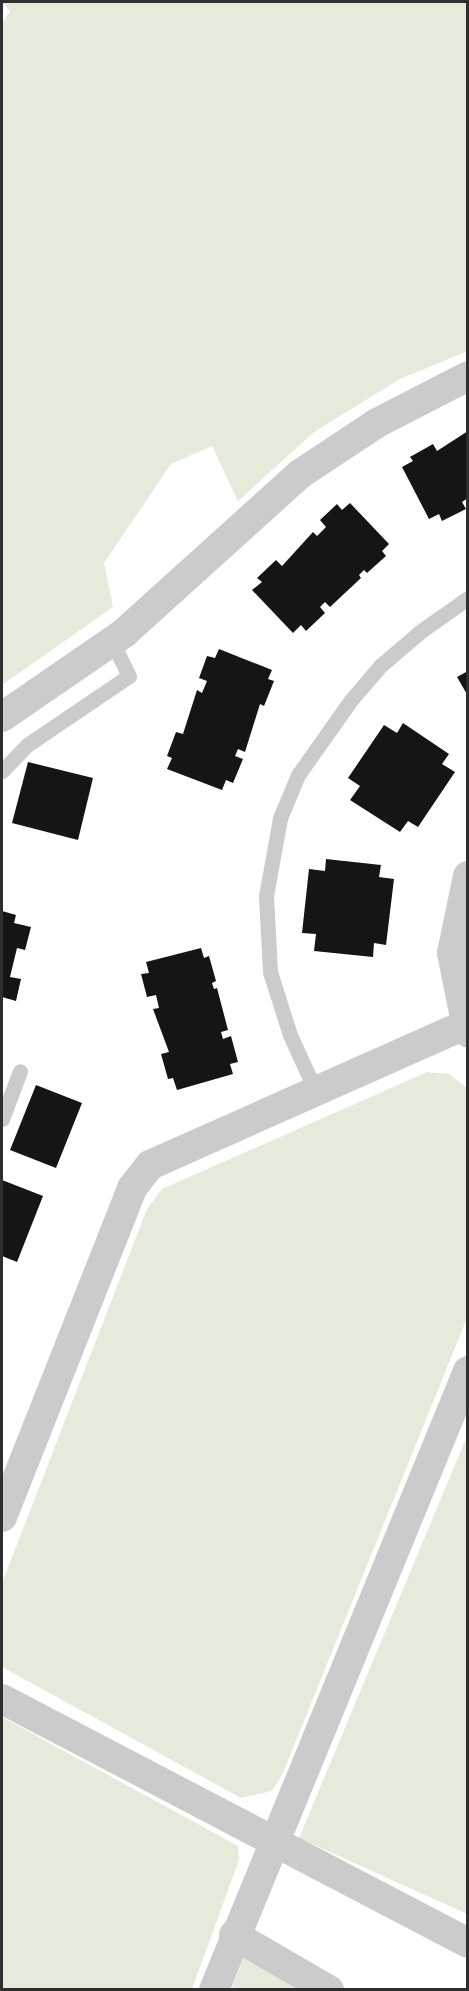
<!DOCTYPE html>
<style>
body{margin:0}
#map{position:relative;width:469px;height:1991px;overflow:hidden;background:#fff;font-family:Helvetica,sans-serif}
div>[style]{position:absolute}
.green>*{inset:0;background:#e5ebdb}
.building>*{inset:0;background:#151515}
.service>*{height:15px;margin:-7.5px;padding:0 7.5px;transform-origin:7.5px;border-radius:7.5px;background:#cbcbcb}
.minor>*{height:30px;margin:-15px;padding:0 15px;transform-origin:15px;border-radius:15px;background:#cbcbcb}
span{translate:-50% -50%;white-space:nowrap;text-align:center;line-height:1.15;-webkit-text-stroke:6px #fff;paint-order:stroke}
.frame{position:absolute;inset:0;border:3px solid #2e2e2e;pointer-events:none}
</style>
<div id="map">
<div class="green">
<div style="clip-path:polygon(2px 2px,467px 2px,468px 351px,400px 379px,314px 432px,238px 501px,212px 446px,171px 464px,104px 563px,113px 607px,2px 685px,2px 23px,10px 11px)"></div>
<div style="clip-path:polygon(427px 1072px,449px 1074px,467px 1088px,467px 1318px,283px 1773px,272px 1791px,241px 1798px,2px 1667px,2px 1583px,147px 1209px,162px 1189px)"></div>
<div style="clip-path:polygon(467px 1436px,467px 1914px,299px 1838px)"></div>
<div style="clip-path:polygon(2px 1717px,238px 1846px,239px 1860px,192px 1989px,2px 1989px)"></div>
<div style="clip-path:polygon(246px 1953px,308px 1990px,231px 1990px)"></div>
</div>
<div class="building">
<div style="clip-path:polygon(468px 431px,468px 498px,462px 502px,466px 509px,442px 521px,439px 514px,429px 519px,402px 467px,413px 461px,410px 457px,433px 444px,437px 451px)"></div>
<div style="clip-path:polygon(350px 503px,389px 544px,382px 551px,386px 556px,367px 573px,364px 570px,359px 575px,361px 578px,330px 607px,325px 602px,320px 607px,325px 613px,306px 631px,301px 625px,293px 633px,252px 590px,262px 582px,257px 578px,276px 560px,282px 566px,313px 532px,317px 536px,326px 527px,320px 520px,337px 504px,342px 510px)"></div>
<div style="clip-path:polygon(219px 649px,272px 670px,268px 679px,274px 681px,264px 706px,260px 704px,245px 752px,238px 749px,235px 756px,243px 759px,233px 783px,226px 780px,222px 790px,167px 769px,172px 758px,167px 756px,176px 732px,183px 734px,197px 690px,202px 693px,207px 681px,199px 678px,207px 656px,215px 658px)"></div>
<div style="clip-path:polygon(468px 671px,468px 696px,457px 677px)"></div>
<div style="clip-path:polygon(403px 723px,449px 754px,442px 764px,455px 772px,418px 827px,408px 821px,400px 832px,350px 800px,360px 786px,348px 778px,384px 725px,397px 733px)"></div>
<div style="clip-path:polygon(28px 762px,93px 778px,78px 840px,12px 823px)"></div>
<div style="clip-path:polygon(326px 859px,381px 865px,379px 877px,394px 879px,386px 945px,374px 943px,373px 957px,314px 951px,316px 934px,302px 933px,309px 869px,325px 871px)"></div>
<div style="clip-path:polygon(2px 911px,16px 915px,14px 923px,31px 927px,25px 950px,17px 948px,10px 977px,21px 979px,16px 1001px,2px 997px)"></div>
<div style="clip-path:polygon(201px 948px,204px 958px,209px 956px,216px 981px,212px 983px,214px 989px,217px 988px,228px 1030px,221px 1032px,223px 1039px,231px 1036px,238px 1062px,230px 1064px,233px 1074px,177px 1090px,173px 1078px,168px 1079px,161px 1054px,169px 1052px,153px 1009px,159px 1008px,156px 995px,147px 997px,141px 974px,149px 973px,146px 962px)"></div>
<div style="clip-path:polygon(36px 1085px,82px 1103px,56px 1168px,10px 1150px)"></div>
<div style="clip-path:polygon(2px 1180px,43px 1196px,17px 1262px,2px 1256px)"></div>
</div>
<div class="service">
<div style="left:2px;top:771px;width:36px;rotate:-46deg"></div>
<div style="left:27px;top:745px;width:123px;rotate:-34.1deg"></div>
<div style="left:129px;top:676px;width:39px;rotate:-116deg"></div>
<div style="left:316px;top:1092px;width:63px;rotate:-114.5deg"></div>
<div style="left:290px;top:1035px;width:66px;rotate:-107.6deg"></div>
<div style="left:270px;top:972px;width:76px;rotate:-93deg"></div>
<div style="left:266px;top:896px;width:79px;rotate:-79.8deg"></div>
<div style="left:280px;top:818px;width:47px;rotate:-67.3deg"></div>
<div style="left:298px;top:775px;width:92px;rotate:-54.8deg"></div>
<div style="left:351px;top:700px;width:45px;rotate:-49.5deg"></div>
<div style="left:380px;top:666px;width:54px;rotate:-40.5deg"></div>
<div style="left:421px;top:631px;width:57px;rotate:-35.1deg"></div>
<div style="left:2px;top:1119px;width:51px;rotate:-69.4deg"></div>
</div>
<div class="minor">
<div style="left:2px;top:717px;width:148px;rotate:-34.5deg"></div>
<div style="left:124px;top:633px;width:237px;rotate:-42.1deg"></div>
<div style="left:300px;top:474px;width:92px;rotate:-33.5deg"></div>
<div style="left:377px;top:423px;width:102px;rotate:-27.3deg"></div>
<div style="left:468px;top:876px;width:79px;rotate:101.7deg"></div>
<div style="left:452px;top:953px;width:81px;rotate:78.6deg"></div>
<div style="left:2px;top:1517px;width:354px;rotate:-68.4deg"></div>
<div style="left:132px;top:1188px;width:29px;rotate:-52deg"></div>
<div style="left:150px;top:1165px;width:344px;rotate:-24deg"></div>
<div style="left:2px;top:1699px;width:526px;rotate:27.64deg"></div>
<div style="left:234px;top:1935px;width:110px;rotate:30.1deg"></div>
<div style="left:214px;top:1990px;width:669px;rotate:-67.69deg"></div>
</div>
<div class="frame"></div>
</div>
